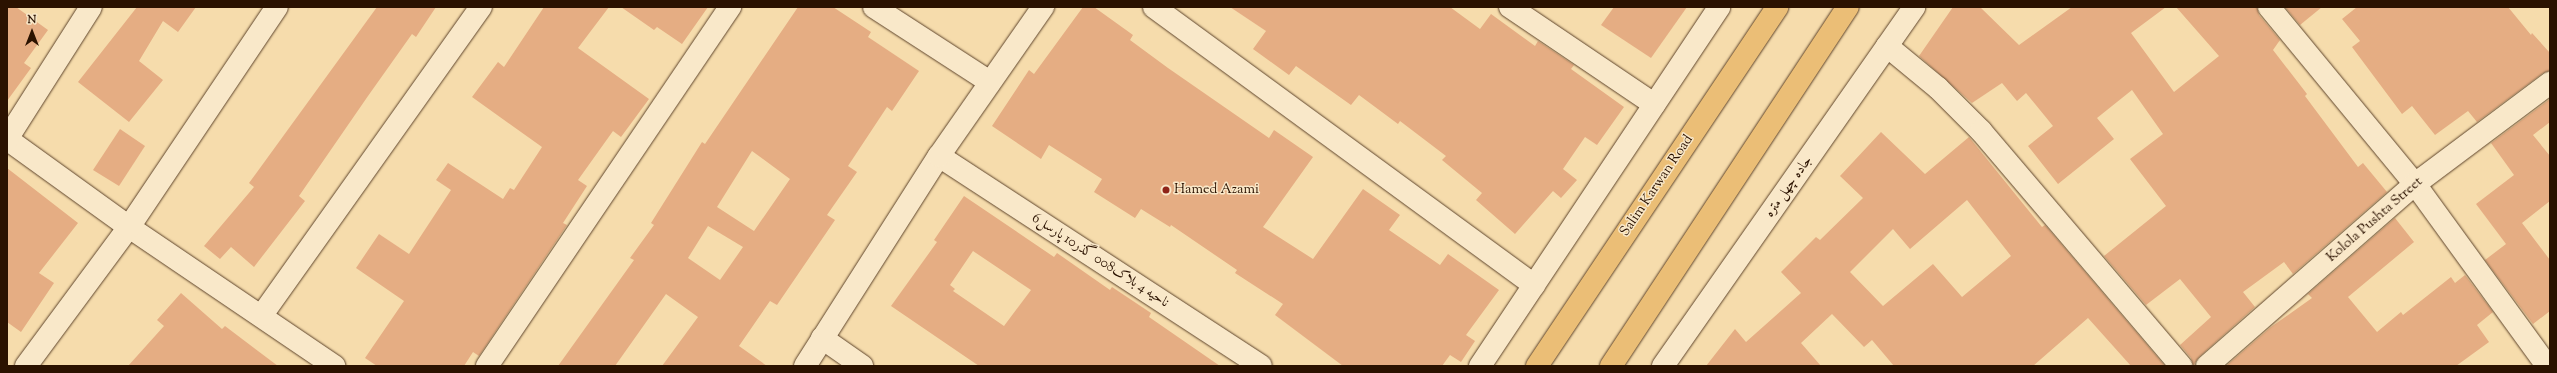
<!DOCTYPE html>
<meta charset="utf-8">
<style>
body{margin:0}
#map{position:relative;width:2557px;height:373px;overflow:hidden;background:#f6dcac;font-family:"Sorts Mill Goudy",Amiri,serif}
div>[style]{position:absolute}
.building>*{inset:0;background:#e5ad83}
.roads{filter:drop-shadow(0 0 1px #5e442b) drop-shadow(0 0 1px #5e442b)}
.minor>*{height:22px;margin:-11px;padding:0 11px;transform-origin:11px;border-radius:11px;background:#f9e8c9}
.major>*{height:22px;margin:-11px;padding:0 11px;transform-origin:11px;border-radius:11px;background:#ebbe76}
.dots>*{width:11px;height:11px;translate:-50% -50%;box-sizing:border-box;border:2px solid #f9e8c9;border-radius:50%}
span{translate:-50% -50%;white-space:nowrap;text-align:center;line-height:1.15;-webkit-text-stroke:3px #f9e8c9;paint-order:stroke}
.street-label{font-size:14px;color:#2b1200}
.poi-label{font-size:14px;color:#2b1200}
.left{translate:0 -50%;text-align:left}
.frame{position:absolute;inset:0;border:8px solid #2b1200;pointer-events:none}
.north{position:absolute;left:12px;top:12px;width:40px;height:40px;-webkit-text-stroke:3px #f9e8c9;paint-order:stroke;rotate:0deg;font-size:11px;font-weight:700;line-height:16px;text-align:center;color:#2b1200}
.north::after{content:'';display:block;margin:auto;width:14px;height:18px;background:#2b1200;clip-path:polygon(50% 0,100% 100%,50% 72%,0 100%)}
</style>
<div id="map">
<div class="building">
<div style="clip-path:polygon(7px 7px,16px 7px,48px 30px,24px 63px,31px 68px,7px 101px)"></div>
<div style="clip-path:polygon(137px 7px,196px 7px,178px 32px,163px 21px,139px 61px,163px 80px,129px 122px,78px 82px)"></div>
<div style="clip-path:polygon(377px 7px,436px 7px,416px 37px,412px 34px,368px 96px,299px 196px,305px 201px,254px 267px,231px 247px,220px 259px,204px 246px,254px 187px,249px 183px)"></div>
<div style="clip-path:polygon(544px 7px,609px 7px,578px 48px,649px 99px,621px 137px,613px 131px,578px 180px,587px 186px,563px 223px,567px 225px,479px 356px,473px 352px,464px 366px,377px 366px,365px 358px,404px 301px,356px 268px,379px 234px,409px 254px,451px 190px,436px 180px,448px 163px,503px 199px,510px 188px,514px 190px,542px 147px,472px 97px,498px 62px,504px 67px)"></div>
<div style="clip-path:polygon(621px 7px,708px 7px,682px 44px,657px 27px,654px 30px)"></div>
<div style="clip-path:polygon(evenodd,798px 7px,833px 7px,871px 32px,868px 37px,919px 71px,892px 111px,887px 107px,848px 166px,857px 172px,827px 215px,835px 220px,777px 305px,770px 301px,739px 346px,767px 366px,662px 366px,698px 317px,666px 294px,615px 366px,558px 366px,634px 260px,630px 258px,654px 225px,651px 223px,702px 142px,705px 144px,798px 7px,752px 151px,790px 179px,754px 231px,717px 207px,752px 151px,798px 7px,708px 226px,743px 247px,720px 280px,688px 258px,708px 226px)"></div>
<div style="clip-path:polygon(1083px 7px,1094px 7px,1133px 35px,1130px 40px,1168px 68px,1269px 138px,1274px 130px,1313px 157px,1263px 227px,1313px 259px,1363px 189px,1400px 215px,1389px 230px,1440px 265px,1448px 254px,1499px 290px,1466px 335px,1475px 341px,1461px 362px,1450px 355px,1442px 366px,1343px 366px,1275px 315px,1283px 304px,1235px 273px,1237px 270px,1171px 225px,1170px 227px,1141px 209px,1135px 218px,1094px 192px,1102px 179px,1049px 145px,1041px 159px,992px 126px,1029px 70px,1034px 74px)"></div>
<div style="clip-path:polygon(1230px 7px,1450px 7px,1480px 29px,1491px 14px,1535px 46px,1538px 41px,1574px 65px,1571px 69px,1624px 107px,1597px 145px,1585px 137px,1563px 169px,1577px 180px,1561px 198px,1553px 191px,1515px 234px,1476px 200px,1482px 193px,1442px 160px,1446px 156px,1400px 121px,1398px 124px,1359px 95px,1351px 105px,1296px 66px,1289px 75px,1253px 49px,1266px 31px)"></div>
<div style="clip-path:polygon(1614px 7px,1687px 7px,1651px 58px,1601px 25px)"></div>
<div style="clip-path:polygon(1953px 7px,1980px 7px,2019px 45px,2072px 7px,2166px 7px,2131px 33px,2174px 92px,2219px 56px,2176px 7px,2257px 7px,2259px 15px,2280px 40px,2273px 50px,2307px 94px,2305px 96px,2358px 167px,2363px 163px,2387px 192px,2293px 274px,2284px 262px,2243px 292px,2255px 307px,2199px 357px,2193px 366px,2191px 358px,2180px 345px,2211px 317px,2180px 279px,2146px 305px,2104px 256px,2166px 206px,2130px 159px,2163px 134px,2132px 90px,2097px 118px,2114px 139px,2058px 184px,2028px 146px,2053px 126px,2026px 93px,2017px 101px,2002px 83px,1972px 103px,1919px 56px)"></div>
<div style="clip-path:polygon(2285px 7px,2322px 7px,2300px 25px)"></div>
<div style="clip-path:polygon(2357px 7px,2508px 7px,2531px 35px,2532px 33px,2550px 53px,2550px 71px,2543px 73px,2477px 122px,2468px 111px,2435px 135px,2412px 106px,2402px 114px,2352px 47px,2360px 41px,2342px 19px)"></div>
<div style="clip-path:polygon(2550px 99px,2550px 122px,2533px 135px,2550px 156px,2550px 201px,2522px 223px,2550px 260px,2550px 311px,2533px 324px,2485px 260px,2506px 244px,2476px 204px,2514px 175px,2491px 143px)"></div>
<div style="clip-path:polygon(120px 129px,145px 146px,119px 186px,93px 170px)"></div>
<div style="clip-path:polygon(evenodd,1881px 132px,1925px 174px,1969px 137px,2042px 227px,2045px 225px,2165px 366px,2131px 366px,2088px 318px,2033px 366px,1894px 366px,1872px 340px,1864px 347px,1832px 314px,1801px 343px,1821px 366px,1706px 366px,1735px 329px,1746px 342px,1801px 293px,1781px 272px,1816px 237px,1820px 240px,1863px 198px,1840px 176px,1881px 132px,1967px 200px,2011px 256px,1962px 297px,1933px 264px,1883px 306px,1850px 272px,1893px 229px,1910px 249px,1967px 200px)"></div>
<div style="clip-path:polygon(7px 168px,78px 223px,39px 273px,54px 283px,21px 332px,7px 322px)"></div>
<div style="clip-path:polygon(evenodd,964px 196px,1054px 257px,1057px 253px,1110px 290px,1112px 287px,1151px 313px,1149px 317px,1220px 366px,979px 366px,891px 306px,937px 242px,934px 240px,964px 196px,973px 251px,1031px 290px,1004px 326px,953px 291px,955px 289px,950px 285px,973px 251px)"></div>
<div style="clip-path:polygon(2395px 218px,2414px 242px,2348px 297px,2377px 332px,2401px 312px,2403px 315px,2451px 277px,2455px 283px,2465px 275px,2493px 312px,2477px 325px,2489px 342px,2456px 366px,2226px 366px,2271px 327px,2312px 298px,2308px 294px)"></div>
<div style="clip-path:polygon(181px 293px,222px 329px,225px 326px,278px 366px,128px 366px,164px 326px,157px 320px)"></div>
</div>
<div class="roads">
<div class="minor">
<div style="left:874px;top:7px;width:138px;rotate:32.9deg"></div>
<div style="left:1154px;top:7px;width:471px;rotate:36.2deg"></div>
<div style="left:1510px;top:7px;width:174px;rotate:34deg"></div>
<div style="left:2269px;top:7px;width:229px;rotate:50.5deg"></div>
<div style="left:2415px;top:184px;width:225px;rotate:54deg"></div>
<div style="left:1887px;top:46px;width:66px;rotate:39.5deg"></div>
<div style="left:1938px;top:88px;width:61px;rotate:45deg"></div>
<div style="left:1981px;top:131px;width:309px;rotate:49.6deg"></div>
<div style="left:7px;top:139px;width:150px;rotate:35.8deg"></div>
<div style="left:129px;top:227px;width:248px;rotate:34.1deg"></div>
<div style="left:7px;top:139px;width:156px;rotate:-57.5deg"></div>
<div style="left:939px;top:156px;width:384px;rotate:33.1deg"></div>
<div style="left:262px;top:315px;width:378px;rotate:-54.6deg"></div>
<div style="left:822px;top:338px;width:49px;rotate:35deg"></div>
<div style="left:26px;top:366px;width:173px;rotate:-53.5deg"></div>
<div style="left:129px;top:227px;width:265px;rotate:-56.1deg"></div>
<div style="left:487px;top:366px;width:434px;rotate:-55.9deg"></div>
<div style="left:805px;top:366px;width:249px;rotate:-57.5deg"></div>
<div style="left:939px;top:156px;width:182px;rotate:-55.1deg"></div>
<div style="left:1480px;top:366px;width:431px;rotate:-56.3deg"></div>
<div style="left:1663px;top:366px;width:438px;rotate:-55deg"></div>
<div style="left:2207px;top:366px;width:276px;rotate:-41.2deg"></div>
<div style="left:2415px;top:184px;width:169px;rotate:-36.8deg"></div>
</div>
<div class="major">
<div style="left:1537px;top:366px;width:432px;rotate:-56.2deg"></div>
<div style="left:1611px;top:366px;width:430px;rotate:-56.6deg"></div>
</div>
</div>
<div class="dots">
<div style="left:1166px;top:190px;background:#8f2418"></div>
</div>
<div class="street-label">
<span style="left:1657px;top:186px;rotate:-56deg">Salim Karwan Road</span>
<span style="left:1789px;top:187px;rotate:-55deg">جاده چهل متره</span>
<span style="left:2375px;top:220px;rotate:-41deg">Kolola Pushta Street</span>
<span style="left:1100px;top:261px;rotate:33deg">ناحیه 4 بلاک008 گذر10 پارسل6</span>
</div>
<div class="poi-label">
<span class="left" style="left:1174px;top:190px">Hamed Azami</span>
</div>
<div class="frame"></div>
<div class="north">N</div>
</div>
